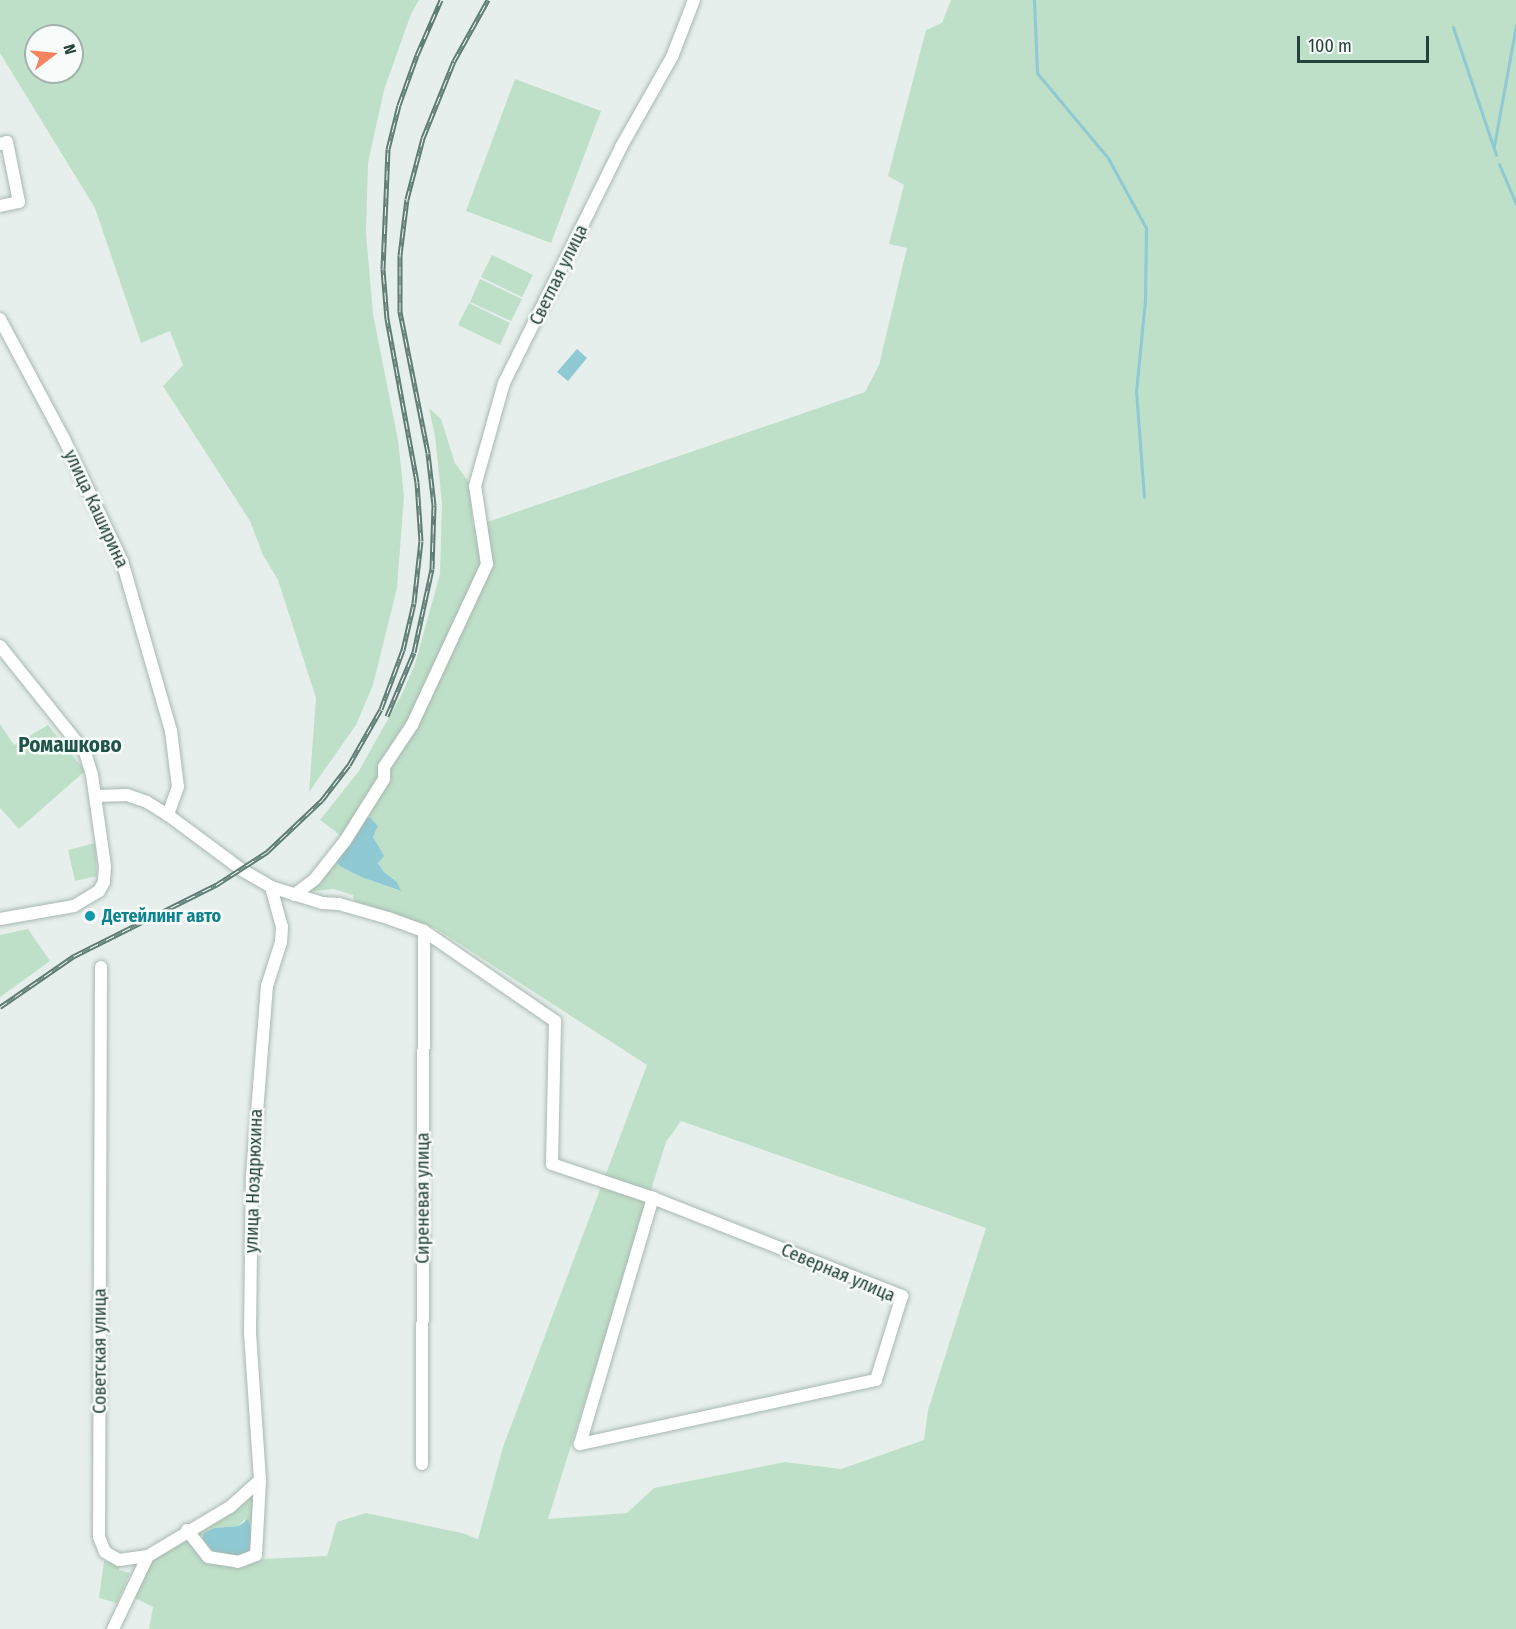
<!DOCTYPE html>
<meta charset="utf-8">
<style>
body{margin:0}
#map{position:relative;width:1516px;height:1629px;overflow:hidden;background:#e6efeb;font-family:"Fira Sans Condensed",sans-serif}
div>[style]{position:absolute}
.green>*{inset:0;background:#bfe0c8}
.water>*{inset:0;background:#8ec9d4}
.stream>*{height:3px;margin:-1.5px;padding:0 1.5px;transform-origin:1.5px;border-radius:1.5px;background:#8ec9d4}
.roads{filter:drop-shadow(0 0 2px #a8b8b2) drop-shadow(0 0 2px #a8b8b2)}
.minor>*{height:12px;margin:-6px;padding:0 6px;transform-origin:6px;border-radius:6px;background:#fff}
.rail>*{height:5px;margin-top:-2.5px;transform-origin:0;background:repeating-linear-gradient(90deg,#f7fbf9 0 9px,#5f7d75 0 18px);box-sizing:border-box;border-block:2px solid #5f7d75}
.dots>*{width:16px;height:16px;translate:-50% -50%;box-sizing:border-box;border:3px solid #f7fbf9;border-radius:50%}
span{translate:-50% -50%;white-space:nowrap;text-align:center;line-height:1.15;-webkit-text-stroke:5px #f7fbf9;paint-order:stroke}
.street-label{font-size:18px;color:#24423a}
.culture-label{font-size:18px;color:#0d838f;font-weight:700}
.left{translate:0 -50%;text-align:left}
.quarter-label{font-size:21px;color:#1f5548;font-weight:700}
.north{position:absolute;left:24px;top:24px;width:60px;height:60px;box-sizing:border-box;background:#f7fbf9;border:2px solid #a3b1ad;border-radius:50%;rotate:74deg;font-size:16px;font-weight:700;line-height:24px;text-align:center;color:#24423a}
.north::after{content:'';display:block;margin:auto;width:21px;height:27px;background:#f4845f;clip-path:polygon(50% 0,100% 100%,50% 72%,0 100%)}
.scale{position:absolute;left:1297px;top:36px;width:132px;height:27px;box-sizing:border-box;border:3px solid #24423a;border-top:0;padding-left:8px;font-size:18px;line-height:21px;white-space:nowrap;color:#24423a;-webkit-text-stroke:4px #f7fbf9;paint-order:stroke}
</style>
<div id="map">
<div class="green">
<div style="clip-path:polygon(evenodd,0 0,419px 0,411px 14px,384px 90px,368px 163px,366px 233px,373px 314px,398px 440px,404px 496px,397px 588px,373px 685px,356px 725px,309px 792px,316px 698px,278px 580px,263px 555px,250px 521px,163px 386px,183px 365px,170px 331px,141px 343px,95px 208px,0 53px,0 0,36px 36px,72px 36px,72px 72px,36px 72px,36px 36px)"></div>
<div style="clip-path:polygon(evenodd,951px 0,1516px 0,1516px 1629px,149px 1629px,153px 1607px,133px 1597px,153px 1556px,185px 1536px,204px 1561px,238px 1566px,263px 1559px,327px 1556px,337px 1522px,366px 1513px,462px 1533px,478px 1539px,503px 1447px,647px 1065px,435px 928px,354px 901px,353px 895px,334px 889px,314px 891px,305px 884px,335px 860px,361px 877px,400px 891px,397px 882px,384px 872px,378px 862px,373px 837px,378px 826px,367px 813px,378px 778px,344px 838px,320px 820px,359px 771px,403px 692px,415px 664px,440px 574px,442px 503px,435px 436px,429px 408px,441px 419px,455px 463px,470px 484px,473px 527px,865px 392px,879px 365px,907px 248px,889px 244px,904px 185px,888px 176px,926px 30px,942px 23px,951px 0,681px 1121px,986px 1228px,928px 1410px,924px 1440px,841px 1469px,785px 1462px,654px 1488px,627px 1513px,548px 1519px,666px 1142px,681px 1121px)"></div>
<div style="clip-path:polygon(515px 79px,601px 111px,551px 243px,466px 211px)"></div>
<div style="clip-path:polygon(492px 255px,533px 275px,522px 297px,481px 277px)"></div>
<div style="clip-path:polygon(480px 279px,522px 299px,511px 321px,470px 302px)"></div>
<div style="clip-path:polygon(469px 303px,510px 323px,500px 345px,458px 325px)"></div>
<div style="clip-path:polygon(0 724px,14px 745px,48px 725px,85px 771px,19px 829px,0 808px)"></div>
<div style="clip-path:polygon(95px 843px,97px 876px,75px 881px,68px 850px)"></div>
<div style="clip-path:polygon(28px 929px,50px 961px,0 997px,0 935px)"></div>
<div style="clip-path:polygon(255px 1486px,253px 1535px,250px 1524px,244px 1520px,239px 1526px,214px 1528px,198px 1538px,194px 1531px)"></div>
<div style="clip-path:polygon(104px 1561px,120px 1564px,119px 1570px,130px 1573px,117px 1603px,99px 1598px)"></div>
</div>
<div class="water">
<div style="clip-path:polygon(577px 349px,587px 358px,568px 381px,557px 372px)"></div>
<div style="clip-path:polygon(370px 817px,378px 826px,373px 837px,384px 856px,378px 863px,384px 872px,397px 882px,401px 891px,361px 877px,340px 866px,335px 860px,364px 819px)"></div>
<div style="clip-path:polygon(248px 1519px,253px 1535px,253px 1547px,249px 1555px,223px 1557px,212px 1551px,202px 1538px,204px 1533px,214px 1528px,239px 1526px)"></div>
</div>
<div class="stream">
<div style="left:1034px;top:0;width:73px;rotate:87.6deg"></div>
<div style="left:1037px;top:73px;width:111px;rotate:50.1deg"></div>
<div style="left:1108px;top:158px;width:80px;rotate:61.5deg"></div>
<div style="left:1146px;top:228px;width:72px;rotate:90.8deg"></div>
<div style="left:1145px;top:300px;width:91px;rotate:95.6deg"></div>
<div style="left:1136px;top:391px;width:106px;rotate:85.7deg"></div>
<div style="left:1453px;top:27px;width:135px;rotate:71.4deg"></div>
<div style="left:1494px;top:146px;width:123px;rotate:-79.7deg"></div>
<div style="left:1499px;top:164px;width:43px;rotate:67deg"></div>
</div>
<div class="roads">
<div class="minor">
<div style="left:0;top:144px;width:7px;rotate:-16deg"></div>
<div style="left:7px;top:142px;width:61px;rotate:78.7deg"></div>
<div style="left:19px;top:202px;width:19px;rotate:168deg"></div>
<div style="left:0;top:319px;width:136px;rotate:61.9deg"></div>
<div style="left:64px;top:439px;width:135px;rotate:64.6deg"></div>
<div style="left:122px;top:561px;width:177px;rotate:73.9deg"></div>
<div style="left:171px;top:731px;width:56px;rotate:82.9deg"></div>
<div style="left:178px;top:787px;width:30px;rotate:110deg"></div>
<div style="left:0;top:646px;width:136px;rotate:51.3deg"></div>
<div style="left:85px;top:752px;width:24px;rotate:73deg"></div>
<div style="left:92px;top:775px;width:92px;rotate:81.9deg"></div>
<div style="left:105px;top:866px;width:16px;rotate:94deg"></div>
<div style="left:104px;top:882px;width:10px;rotate:119deg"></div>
<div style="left:99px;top:891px;width:29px;rotate:149deg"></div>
<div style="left:74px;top:906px;width:75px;rotate:170deg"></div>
<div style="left:96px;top:796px;width:31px;rotate:-2deg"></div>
<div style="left:127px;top:795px;width:21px;rotate:19deg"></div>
<div style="left:147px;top:802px;width:25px;rotate:32deg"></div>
<div style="left:168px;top:815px;width:92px;rotate:36.6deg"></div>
<div style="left:242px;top:870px;width:34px;rotate:30deg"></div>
<div style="left:271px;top:887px;width:53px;rotate:17.4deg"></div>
<div style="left:322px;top:903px;width:17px;rotate:3deg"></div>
<div style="left:339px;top:904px;width:51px;rotate:15.9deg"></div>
<div style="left:388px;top:918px;width:38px;rotate:20deg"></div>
<div style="left:424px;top:931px;width:159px;rotate:34.5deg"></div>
<div style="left:555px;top:1021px;width:143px;rotate:91.2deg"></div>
<div style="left:552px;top:1164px;width:107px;rotate:18.6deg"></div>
<div style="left:653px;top:1198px;width:268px;rotate:21.5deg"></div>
<div style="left:902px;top:1296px;width:88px;rotate:107.2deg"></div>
<div style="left:876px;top:1380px;width:303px;rotate:167.8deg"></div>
<div style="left:580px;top:1444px;width:257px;rotate:-73.5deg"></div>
<div style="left:294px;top:895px;width:26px;rotate:-37deg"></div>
<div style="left:315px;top:879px;width:48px;rotate:-51.7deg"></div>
<div style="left:345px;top:841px;width:73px;rotate:-57.8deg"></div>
<div style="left:384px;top:779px;width:12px;rotate:-90deg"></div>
<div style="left:384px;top:767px;width:50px;rotate:-56.3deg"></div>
<div style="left:412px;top:725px;width:178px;rotate:-65deg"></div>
<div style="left:487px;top:564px;width:79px;rotate:-98.7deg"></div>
<div style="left:475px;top:486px;width:107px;rotate:-74.3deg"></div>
<div style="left:504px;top:383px;width:263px;rotate:-63.6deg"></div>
<div style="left:621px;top:147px;width:103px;rotate:-60.5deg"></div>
<div style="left:672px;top:57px;width:61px;rotate:-68.9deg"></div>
<div style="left:101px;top:967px;width:570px;rotate:90.2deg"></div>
<div style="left:99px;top:1537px;width:16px;rotate:68deg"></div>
<div style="left:105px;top:1552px;width:16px;rotate:30deg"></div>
<div style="left:119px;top:1560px;width:29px;rotate:-8deg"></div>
<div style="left:148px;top:1556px;width:96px;rotate:-30.9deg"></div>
<div style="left:230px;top:1507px;width:40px;rotate:-42deg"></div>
<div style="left:422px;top:1464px;width:533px;rotate:-89.79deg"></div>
<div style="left:187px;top:1530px;width:34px;rotate:52deg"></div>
<div style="left:208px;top:1557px;width:30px;rotate:9deg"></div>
<div style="left:238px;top:1562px;width:19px;rotate:-21deg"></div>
<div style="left:256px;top:1555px;width:75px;rotate:-86.9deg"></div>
<div style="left:260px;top:1480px;width:148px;rotate:-93.9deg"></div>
<div style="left:250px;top:1332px;width:156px;rotate:-89.3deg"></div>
<div style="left:252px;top:1176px;width:191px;rotate:-85.5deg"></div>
<div style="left:267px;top:986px;width:46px;rotate:-72.3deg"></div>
<div style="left:281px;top:942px;width:15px;rotate:-86deg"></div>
<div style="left:282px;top:927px;width:41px;rotate:-105.4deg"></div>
<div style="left:113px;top:1629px;width:81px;rotate:-64.4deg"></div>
</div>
</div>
<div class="rail">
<div style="left:387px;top:716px;width:69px;rotate:-67.1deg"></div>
<div style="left:414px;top:652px;width:85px;rotate:-77.8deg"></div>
<div style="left:432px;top:569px;width:64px;rotate:-88.2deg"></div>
<div style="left:434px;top:505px;width:52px;rotate:-96.6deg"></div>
<div style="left:428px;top:453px;width:145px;rotate:-101.2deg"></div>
<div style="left:400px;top:311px;width:56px;rotate:-90deg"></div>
<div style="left:400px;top:255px;width:56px;rotate:-82.9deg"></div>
<div style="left:407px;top:199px;width:63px;rotate:-75.3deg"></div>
<div style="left:423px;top:138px;width:83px;rotate:-68.1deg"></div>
<div style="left:454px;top:61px;width:70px;rotate:-60.9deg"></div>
<div style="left:0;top:1007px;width:90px;rotate:-34.6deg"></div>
<div style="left:74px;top:956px;width:159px;rotate:-26.6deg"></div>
<div style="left:216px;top:885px;width:61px;rotate:-32.9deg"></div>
<div style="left:267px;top:852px;width:76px;rotate:-43.4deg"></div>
<div style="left:322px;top:800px;width:44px;rotate:-52.4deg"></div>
<div style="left:349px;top:765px;width:64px;rotate:-60.3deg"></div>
<div style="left:381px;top:709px;width:63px;rotate:-69.6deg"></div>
<div style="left:403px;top:650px;width:48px;rotate:-76.8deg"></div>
<div style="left:414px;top:603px;width:62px;rotate:-83.6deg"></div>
<div style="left:421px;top:541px;width:59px;rotate:-93.9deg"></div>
<div style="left:417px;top:482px;width:166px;rotate:-100.4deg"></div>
<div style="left:387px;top:319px;width:50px;rotate:-94.6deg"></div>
<div style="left:383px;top:269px;width:120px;rotate:-87.6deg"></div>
<div style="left:388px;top:149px;width:45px;rotate:-76deg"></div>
<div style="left:399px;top:105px;width:53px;rotate:-70.2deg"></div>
<div style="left:417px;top:55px;width:60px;rotate:-66.4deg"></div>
</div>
<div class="dots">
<div style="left:90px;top:916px;background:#0f9aa8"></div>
</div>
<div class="street-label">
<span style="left:559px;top:275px;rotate:-64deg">Светлая улица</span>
<span style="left:96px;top:509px;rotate:65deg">улица Каширина</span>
<span style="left:254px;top:1181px;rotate:-88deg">улица Ноздрюхина</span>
<span style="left:423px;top:1198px;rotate:-90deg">Сиреневая улица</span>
<span style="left:838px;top:1273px;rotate:23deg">Северная улица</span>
<span style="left:100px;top:1351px;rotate:-90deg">Советская улица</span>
</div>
<div class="culture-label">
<span class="left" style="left:102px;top:916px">Детейлинг авто</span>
</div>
<div class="quarter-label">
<span style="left:70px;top:745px">Ромашково</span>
</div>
<div class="north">N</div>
<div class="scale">100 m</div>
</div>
